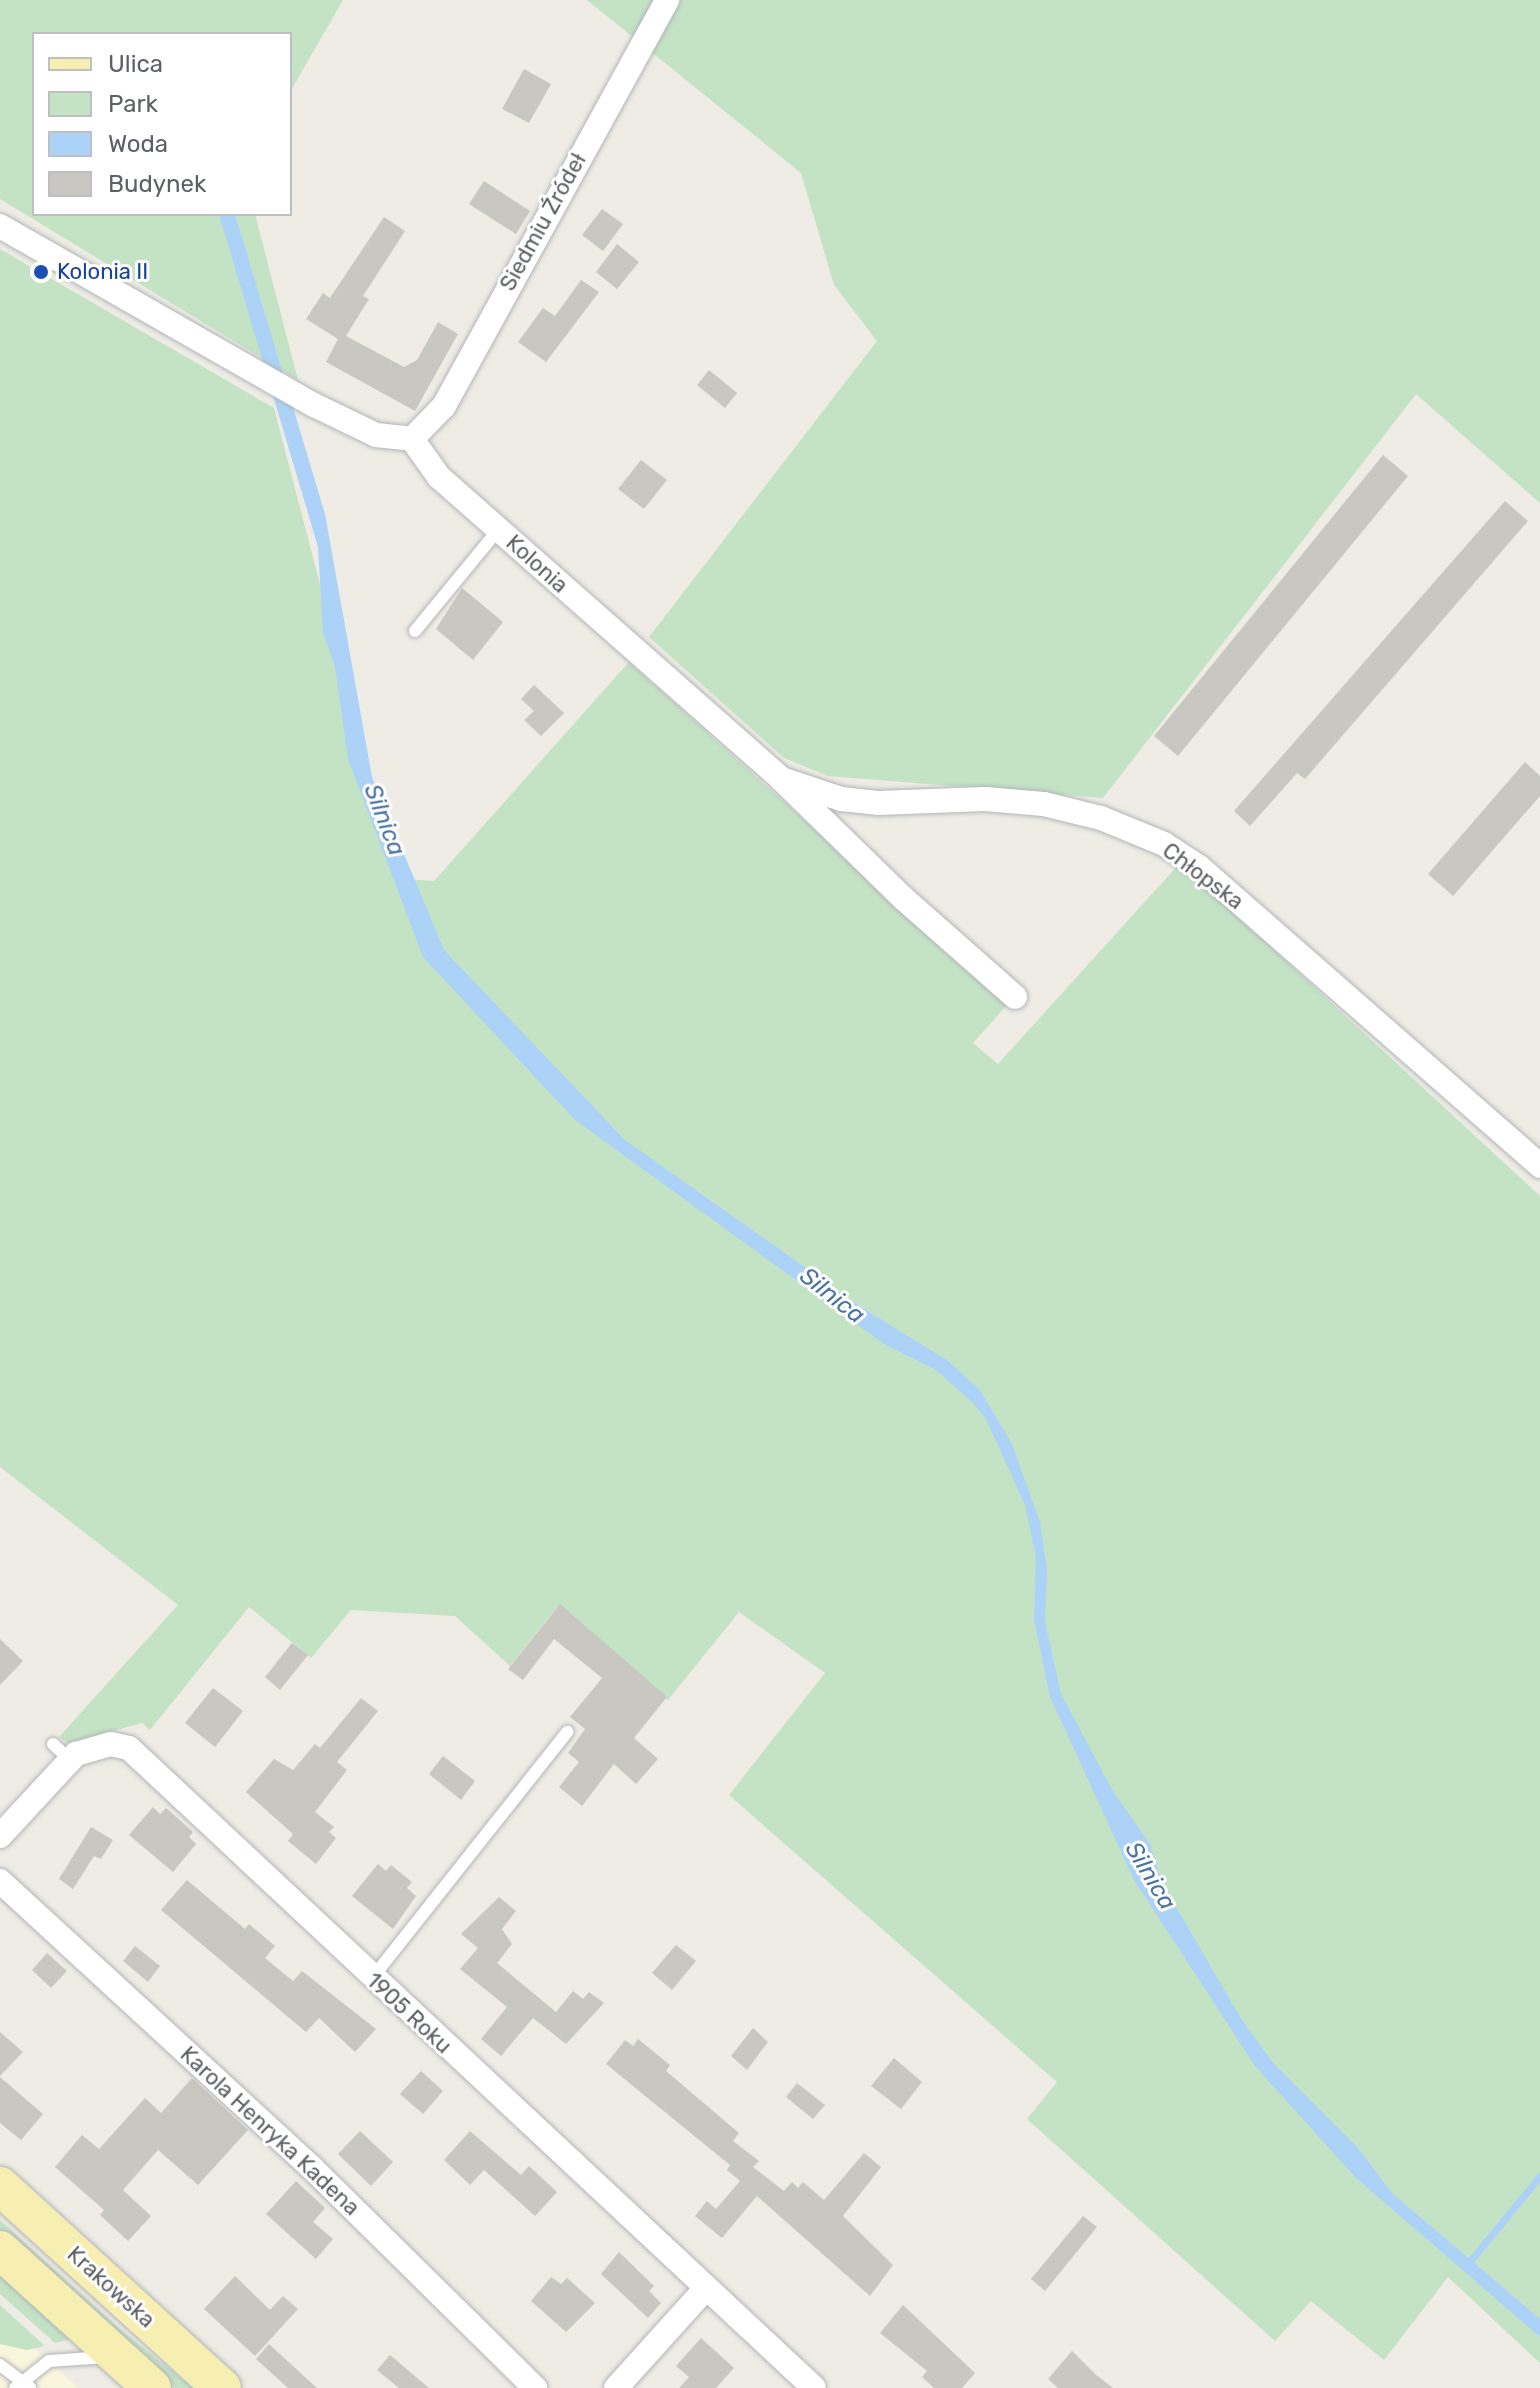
<!DOCTYPE html>
<meta charset="utf-8">
<style>
body{margin:0}
#map{position:relative;width:1540px;height:2388px;overflow:hidden;background:#eeece5;font-family:Rubik,sans-serif}
div>[style]{position:absolute}
.commercial>*{inset:0;background:#faf5dd}
.green>*{inset:0;background:#c4e3c5}
.water>*{inset:0;background:#acd3f7}
.stream>*{height:7px;margin:-3.5px;padding:0 3.5px;transform-origin:3.5px;border-radius:3.5px;background:#acd3f7}
.building>*{inset:0;background:#c9c7c2}
.roads{filter:drop-shadow(0 0 2px #b2b5b8) drop-shadow(0 0 2px #b2b5b8)}
.service>*{height:12px;margin:-6px;padding:0 6px;transform-origin:6px;border-radius:6px;background:#fff}
.minor>*{height:24px;margin:-12px;padding:0 12px;transform-origin:12px;border-radius:12px;background:#fff}
.primary>*{height:38px;margin:-19px;padding:0 19px;transform-origin:19px;border-radius:19px;background:#f7efb1}
.dots>*{width:22px;height:22px;translate:-50% -50%;box-sizing:border-box;border:4px solid #fff;border-radius:50%}
span{translate:-50% -50%;white-space:nowrap;text-align:center;line-height:1.15;-webkit-text-stroke:6px #fff;paint-order:stroke}
.street-label{font-size:22px;color:#5d6064}
.transit-label{font-size:22px;color:#164399}
.left{translate:0 -50%;text-align:left}
.water-label{font-size:24px;color:#4b74a7;font-style:italic}
.legend{position:absolute;left:32px;top:32px;width:260px;height:184px;box-sizing:border-box;background:#fff;border:2px solid #bebfc1;margin:0;padding:10px 14px;list-style:none;font-size:24px;color:#5d6064}
.legend li{display:flex;align-items:center;gap:16px;height:40px}
.legend b{width:40px;border:2px solid #bebfc1}
</style>
<div id="map">
<div class="commercial">
<div style="clip-path:polygon(0 2318px,79px 2388px,0 2388px)"></div>
</div>
<div class="green">
<div style="clip-path:polygon(0 0,343px 0,290px 92px,290px 34px,34px 34px,34px 214px,255px 214px,298px 380px,0 199px)"></div>
<div style="clip-path:polygon(587px 0,1540px 0,1540px 503px,1416px 394px,1103px 798px,828px 776px,784px 758px,649px 637px,877px 341px,834px 285px,801px 173px)"></div>
<div style="clip-path:polygon(0 249px,274px 408px,340px 661px,348px 759px,404px 879px,434px 881px,629px 662px,1008px 1004px,973px 1043px,998px 1064px,1180px 863px,1540px 1196px,1540px 2363px,1448px 2277px,1384px 2360px,1311px 2301px,1275px 2341px,1027px 2119px,1057px 2082px,729px 1795px,825px 1673px,739px 1612px,668px 1700px,557px 1607px,510px 1666px,455px 1616px,351px 1610px,311px 1658px,249px 1607px,150px 1730px,142px 1723px,68px 1743px,59px 1737px,178px 1605px,0 1467px)"></div>
<div style="clip-path:polygon(0 2220px,119px 2328px,193px 2388px,175px 2388px,0 2229px)"></div>
<div style="clip-path:polygon(0 2270px,72px 2339px,55px 2343px,0 2294px)"></div>
<div style="clip-path:polygon(0 2305px,45px 2346px,26px 2350px,0 2344px)"></div>
</div>
<div class="water">
<div style="clip-path:polygon(219px 214px,235px 214px,325px 514px,372px 777px,444px 950px,625px 1140px,864px 1309px,947px 1360px,980px 1390px,1012px 1444px,1040px 1522px,1047px 1569px,1045px 1622px,1061px 1694px,1114px 1793px,1150px 1844px,1161px 1881px,1240px 2017px,1273px 2063px,1358px 2148px,1392px 2193px,1540px 2319px,1540px 2337px,1356px 2178px,1255px 2066px,1134px 1880px,1050px 1697px,1034px 1619px,1036px 1558px,1025px 1505px,986px 1419px,973px 1403px,936px 1370px,884px 1344px,575px 1120px,423px 957px,348px 759px,335px 667px,323px 633px,318px 547px)"></div>
</div>
<div class="stream">
<div style="left:1466px;top:2266px;width:117px;rotate:-50.6deg"></div>
</div>
<div class="building">
<div style="clip-path:polygon(524px 69px,551px 84px,529px 123px,502px 109px)"></div>
<div style="clip-path:polygon(484px 181px,530px 211px,516px 234px,469px 204px)"></div>
<div style="clip-path:polygon(602px 209px,623px 224px,603px 251px,582px 235px)"></div>
<div style="clip-path:polygon(384px 217px,405px 231px,363px 296px,369px 299px,346px 336px,404px 367px,417px 360px,438px 322px,458px 334px,415px 411px,326px 362px,338px 339px,306px 319px,323px 293px,330px 298px)"></div>
<div style="clip-path:polygon(617px 244px,639px 262px,617px 289px,596px 272px)"></div>
<div style="clip-path:polygon(581px 280px,599px 292px,546px 362px,518px 342px,543px 308px,555px 316px)"></div>
<div style="clip-path:polygon(709px 370px,737px 393px,725px 408px,697px 385px)"></div>
<div style="clip-path:polygon(1383px 455px,1408px 476px,1178px 756px,1154px 736px)"></div>
<div style="clip-path:polygon(641px 460px,667px 480px,644px 509px,618px 489px)"></div>
<div style="clip-path:polygon(1505px 501px,1528px 521px,1305px 779px,1297px 773px,1250px 826px,1234px 811px)"></div>
<div style="clip-path:polygon(462px 588px,503px 622px,473px 660px,436px 629px)"></div>
<div style="clip-path:polygon(534px 685px,564px 713px,541px 736px,524px 720px,534px 711px,521px 699px)"></div>
<div style="clip-path:polygon(1525px 762px,1540px 776px,1540px 796px,1453px 896px,1428px 874px)"></div>
<div style="clip-path:polygon(560px 1604px,667px 1697px,634px 1738px,658px 1759px,636px 1784px,614px 1764px,582px 1806px,559px 1787px,579px 1762px,568px 1753px,585px 1729px,570px 1717px,602px 1678px,554px 1639px,523px 1680px,508px 1669px)"></div>
<div style="clip-path:polygon(0 1639px,23px 1661px,0 1685px)"></div>
<div style="clip-path:polygon(292px 1643px,308px 1655px,280px 1690px,265px 1677px)"></div>
<div style="clip-path:polygon(213px 1688px,243px 1711px,215px 1747px,185px 1723px)"></div>
<div style="clip-path:polygon(361px 1698px,378px 1711px,337px 1762px,347px 1770px,315px 1812px,334px 1827px,329px 1832px,336px 1838px,316px 1864px,288px 1841px,293px 1834px,246px 1792px,274px 1759px,293px 1770px,315px 1744px,320px 1748px)"></div>
<div style="clip-path:polygon(443px 1756px,475px 1781px,461px 1800px,429px 1774px)"></div>
<div style="clip-path:polygon(153px 1807px,160px 1814px,166px 1808px,193px 1832px,189px 1837px,196px 1844px,173px 1872px,129px 1835px)"></div>
<div style="clip-path:polygon(91px 1827px,113px 1840px,101px 1859px,94px 1856px,73px 1889px,59px 1879px)"></div>
<div style="clip-path:polygon(378px 1864px,386px 1871px,391px 1865px,412px 1882px,407px 1888px,416px 1896px,393px 1929px,352px 1896px)"></div>
<div style="clip-path:polygon(187px 1880px,245px 1929px,249px 1924px,275px 1946px,265px 1958px,293px 1981px,302px 1971px,376px 2029px,355px 2052px,319px 2018px,306px 2032px,161px 1910px)"></div>
<div style="clip-path:polygon(499px 1897px,516px 1911px,502px 1929px,512px 1944px,497px 1963px,556px 2012px,573px 1991px,583px 1999px,589px 1992px,604px 2003px,566px 2044px,533px 2018px,501px 2056px,481px 2039px,507px 2007px,460px 1969px,478px 1948px,461px 1934px)"></div>
<div style="clip-path:polygon(676px 1945px,696px 1961px,672px 1990px,652px 1973px)"></div>
<div style="clip-path:polygon(135px 1946px,160px 1966px,148px 1982px,123px 1961px)"></div>
<div style="clip-path:polygon(47px 1953px,67px 1971px,51px 1988px,32px 1970px)"></div>
<div style="clip-path:polygon(753px 2028px,768px 2042px,747px 2070px,731px 2056px)"></div>
<div style="clip-path:polygon(0 2032px,23px 2052px,0 2076px)"></div>
<div style="clip-path:polygon(638px 2039px,670px 2065px,666px 2071px,739px 2133px,733px 2141px,759px 2161px,753px 2167px,784px 2191px,792px 2182px,798px 2188px,803px 2182px,824px 2200px,864px 2153px,881px 2167px,843px 2216px,893px 2265px,870px 2296px,757px 2196px,722px 2238px,695px 2216px,707px 2201px,716px 2209px,740px 2181px,727px 2170px,730px 2165px,606px 2064px,625px 2040px,633px 2046px)"></div>
<div style="clip-path:polygon(894px 2058px,922px 2082px,901px 2109px,871px 2086px)"></div>
<div style="clip-path:polygon(421px 2071px,443px 2091px,423px 2114px,400px 2094px)"></div>
<div style="clip-path:polygon(0 2077px,43px 2114px,21px 2140px,0 2123px)"></div>
<div style="clip-path:polygon(192px 2078px,248px 2130px,198px 2185px,158px 2150px,123px 2190px,151px 2216px,128px 2241px,100px 2215px,104px 2210px,55px 2167px,82px 2135px,99px 2149px,145px 2098px,161px 2113px)"></div>
<div style="clip-path:polygon(797px 2083px,825px 2105px,813px 2119px,786px 2097px)"></div>
<div style="clip-path:polygon(360px 2131px,393px 2162px,371px 2186px,338px 2154px)"></div>
<div style="clip-path:polygon(470px 2131px,521px 2175px,529px 2166px,557px 2192px,535px 2216px,484px 2170px,470px 2185px,444px 2160px)"></div>
<div style="clip-path:polygon(296px 2181px,325px 2208px,313px 2222px,333px 2239px,316px 2259px,266px 2214px)"></div>
<div style="clip-path:polygon(1083px 2216px,1097px 2227px,1045px 2291px,1031px 2279px)"></div>
<div style="clip-path:polygon(619px 2252px,654px 2286px,649px 2291px,661px 2303px,648px 2318px,601px 2274px)"></div>
<div style="clip-path:polygon(235px 2276px,270px 2310px,283px 2296px,298px 2309px,255px 2356px,204px 2309px)"></div>
<div style="clip-path:polygon(551px 2277px,561px 2284px,567px 2278px,595px 2303px,566px 2332px,531px 2301px)"></div>
<div style="clip-path:polygon(903px 2305px,975px 2373px,962px 2388px,934px 2388px,922px 2377px,927px 2371px,880px 2333px)"></div>
<div style="clip-path:polygon(701px 2338px,734px 2368px,716px 2388px,679px 2388px,689px 2377px,676px 2366px)"></div>
<div style="clip-path:polygon(269px 2344px,317px 2388px,288px 2388px,256px 2359px)"></div>
<div style="clip-path:polygon(1072px 2351px,1095px 2374px,1113px 2388px,1058px 2388px,1048px 2379px)"></div>
<div style="clip-path:polygon(390px 2355px,429px 2388px,399px 2388px,377px 2370px)"></div>
</div>
<div class="roads">
<div class="service">
<div style="left:415px;top:631px;width:131px;rotate:-50.6deg"></div>
<div style="left:53px;top:1744px;width:23px;rotate:43deg"></div>
<div style="left:373px;top:1977px;width:313px;rotate:-51.6deg"></div>
<div style="left:0;top:2365px;width:38px;rotate:37deg"></div>
<div style="left:15px;top:2388px;width:43px;rotate:-38.5deg"></div>
<div style="left:49px;top:2361px;width:57px;rotate:-4deg"></div>
</div>
<div class="minor">
<div style="left:0;top:226px;width:361px;rotate:29.7deg"></div>
<div style="left:314px;top:405px;width:69px;rotate:25.8deg"></div>
<div style="left:376px;top:435px;width:36px;rotate:6deg"></div>
<div style="left:412px;top:439px;width:47px;rotate:54.6deg"></div>
<div style="left:439px;top:477px;width:456px;rotate:41.4deg"></div>
<div style="left:781px;top:779px;width:172px;rotate:44.3deg"></div>
<div style="left:904px;top:899px;width:148px;rotate:41.4deg"></div>
<div style="left:412px;top:439px;width:46px;rotate:-45.9deg"></div>
<div style="left:444px;top:406px;width:463px;rotate:-61.2deg"></div>
<div style="left:781px;top:779px;width:63px;rotate:18.4deg"></div>
<div style="left:841px;top:799px;width:37px;rotate:6deg"></div>
<div style="left:878px;top:803px;width:107px;rotate:-2.1deg"></div>
<div style="left:985px;top:799px;width:59px;rotate:4.8deg"></div>
<div style="left:1044px;top:804px;width:59px;rotate:13.8deg"></div>
<div style="left:1101px;top:818px;width:68px;rotate:22.4deg"></div>
<div style="left:1164px;top:844px;width:42px;rotate:33.3deg"></div>
<div style="left:1199px;top:867px;width:454px;rotate:41.2deg"></div>
<div style="left:0;top:1836px;width:112px;rotate:-47.2deg"></div>
<div style="left:76px;top:1754px;width:36px;rotate:-16deg"></div>
<div style="left:111px;top:1744px;width:18px;rotate:13deg"></div>
<div style="left:129px;top:1748px;width:937px;rotate:43.05deg"></div>
<div style="left:0;top:1881px;width:423px;rotate:42.6deg"></div>
<div style="left:311px;top:2167px;width:315px;rotate:44.6deg"></div>
<div style="left:616px;top:2388px;width:135px;rotate:-48deg"></div>
</div>
<div class="primary">
<div style="left:0;top:2186px;width:300px;rotate:42.3deg"></div>
<div style="left:0;top:2250px;width:205px;rotate:42.2deg"></div>
</div>
</div>
<div class="dots">
<div style="left:41px;top:272px;background:#1a4fb4"></div>
</div>
<div class="street-label">
<span style="left:543px;top:222px;rotate:-61deg">Siedmiu Źródeł</span>
<span style="left:537px;top:564px;rotate:42deg">Kolonia</span>
<span style="left:1203px;top:876px;rotate:37deg">Chłopska</span>
<span style="left:409px;top:2013px;rotate:43deg">1905 Roku</span>
<span style="left:270px;top:2131px;rotate:43deg">Karola Henryka Kadena</span>
<span style="left:111px;top:2287px;rotate:42deg">Krakowska</span>
</div>
<div class="transit-label">
<span class="left" style="left:57px;top:272px">Kolonia II</span>
</div>
<div class="water-label">
<span style="left:384px;top:820px;rotate:69deg">Silnica</span>
<span style="left:832px;top:1296px;rotate:38deg">Silnica</span>
<span style="left:1150px;top:1876px;rotate:59deg">Silnica</span>
</div>
<ul class="legend">
<li><b style="height:10px;background:#f7efb1"></b>Ulica</li>
<li><b style="height:22px;background:#c4e3c5"></b>Park</li>
<li><b style="height:22px;background:#acd3f7"></b>Woda</li>
<li><b style="height:22px;background:#c9c7c2"></b>Budynek</li>
</ul>
</div>
